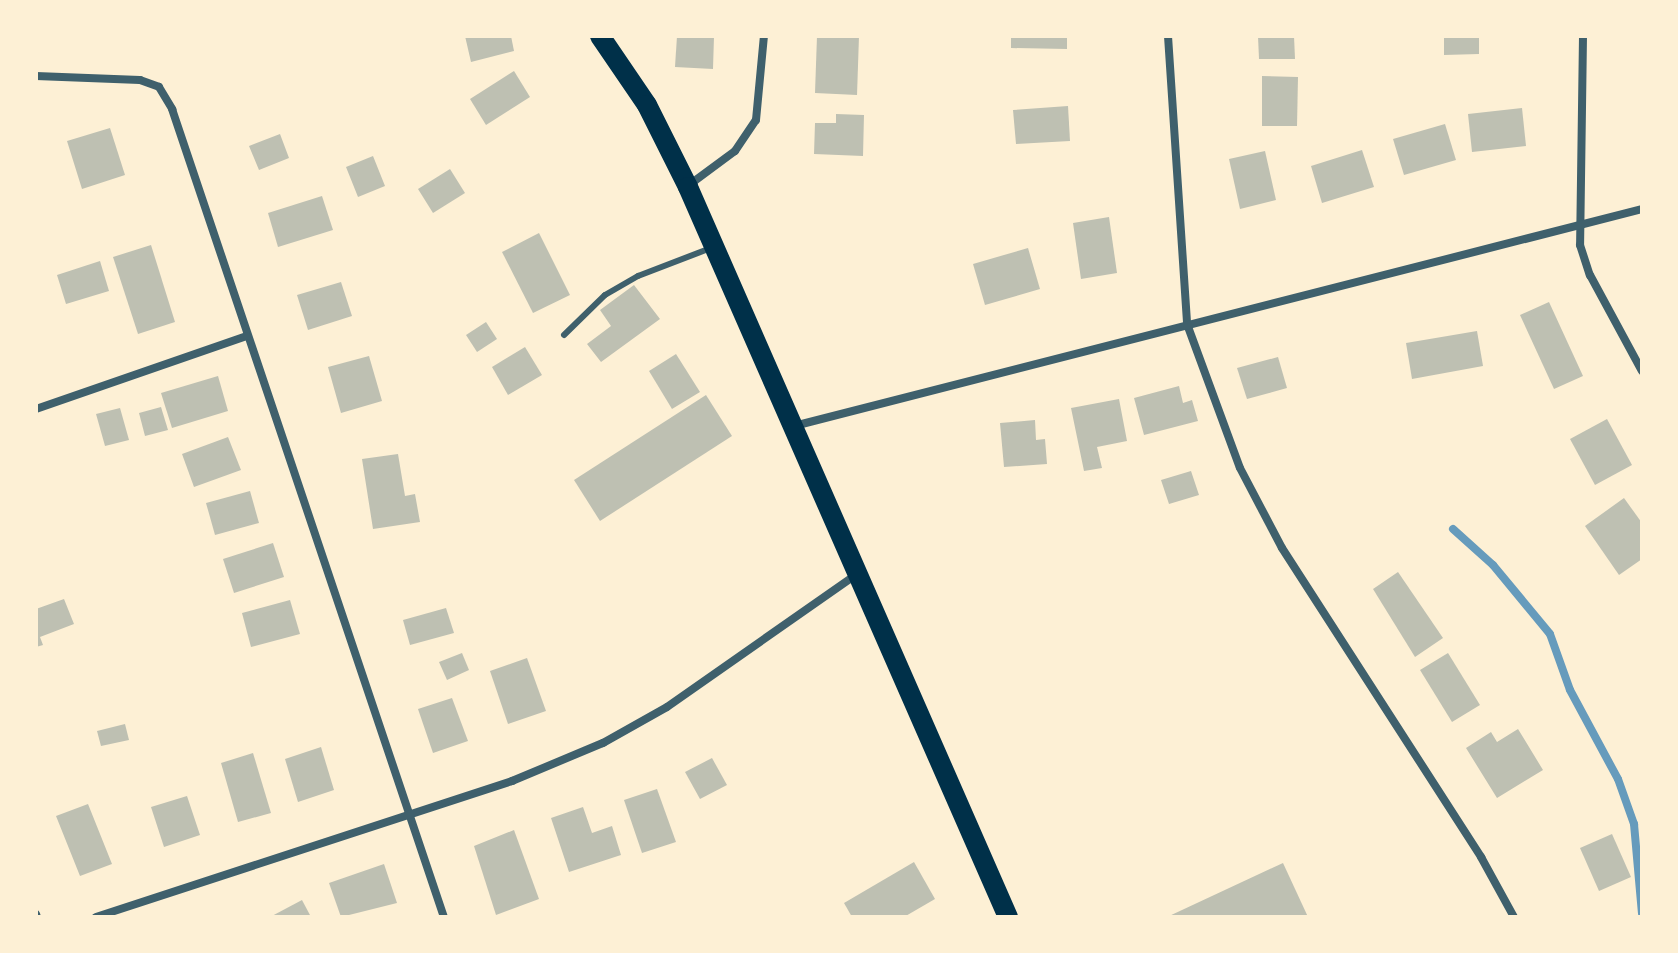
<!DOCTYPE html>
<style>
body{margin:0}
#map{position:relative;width:1678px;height:953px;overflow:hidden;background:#fdf0d5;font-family:"DejaVu Sans",sans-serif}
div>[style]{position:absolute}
.stream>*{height:8px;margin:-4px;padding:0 4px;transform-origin:4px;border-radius:4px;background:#669bbc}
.building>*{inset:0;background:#bec0b2}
.service>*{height:6px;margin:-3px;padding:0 3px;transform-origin:3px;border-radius:3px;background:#3f606c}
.minor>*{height:8px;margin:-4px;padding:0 4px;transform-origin:4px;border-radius:4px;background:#3f606c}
.primary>*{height:20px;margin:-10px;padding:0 10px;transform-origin:10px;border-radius:10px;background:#003049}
span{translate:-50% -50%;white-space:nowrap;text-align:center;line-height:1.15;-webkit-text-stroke:6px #fdf0d5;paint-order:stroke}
.frame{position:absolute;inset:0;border:38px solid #fdf0d5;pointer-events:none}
</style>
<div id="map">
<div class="stream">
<div style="left:1453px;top:529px;width:54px;rotate:42deg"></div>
<div style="left:1493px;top:565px;width:89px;rotate:50.4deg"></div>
<div style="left:1550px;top:634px;width:59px;rotate:70.3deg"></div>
<div style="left:1570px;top:690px;width:101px;rotate:61.7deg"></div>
<div style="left:1618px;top:779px;width:48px;rotate:70.4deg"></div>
<div style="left:1634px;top:824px;width:90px;rotate:84.9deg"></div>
</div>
<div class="building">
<div style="clip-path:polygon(465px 36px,511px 36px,514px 51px,471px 62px)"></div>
<div style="clip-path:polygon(677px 36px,714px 36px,713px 69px,675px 67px)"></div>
<div style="clip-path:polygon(817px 36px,859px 36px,857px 95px,815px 93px)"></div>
<div style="clip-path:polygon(1011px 36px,1067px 36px,1067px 49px,1011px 48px)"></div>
<div style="clip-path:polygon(1258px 36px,1294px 36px,1295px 59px,1259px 59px)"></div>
<div style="clip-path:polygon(1444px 36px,1479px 36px,1479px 54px,1444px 55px)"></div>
<div style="clip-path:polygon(514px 71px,530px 97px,486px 125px,470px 99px)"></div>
<div style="clip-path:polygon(1262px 76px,1298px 77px,1297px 126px,1262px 126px)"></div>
<div style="clip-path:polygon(1068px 106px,1070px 141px,1016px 144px,1013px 110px)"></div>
<div style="clip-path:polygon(1522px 108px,1526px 146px,1472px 152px,1468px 114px)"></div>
<div style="clip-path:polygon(836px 114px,864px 115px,863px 156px,814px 154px,815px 123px,836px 123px)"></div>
<div style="clip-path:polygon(1445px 124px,1456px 160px,1404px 175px,1393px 139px)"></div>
<div style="clip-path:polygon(110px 128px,125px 175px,82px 189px,67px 141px)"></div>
<div style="clip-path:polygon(280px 134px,289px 158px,259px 170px,249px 146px)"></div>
<div style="clip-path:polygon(1362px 150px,1374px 187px,1322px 203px,1311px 166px)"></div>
<div style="clip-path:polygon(1265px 151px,1276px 200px,1240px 209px,1229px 159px)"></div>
<div style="clip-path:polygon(373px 156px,385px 186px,358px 197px,346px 167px)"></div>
<div style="clip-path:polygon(450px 169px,465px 193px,433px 213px,418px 189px)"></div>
<div style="clip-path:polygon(322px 196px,333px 230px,278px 247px,268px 213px)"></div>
<div style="clip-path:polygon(1109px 217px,1117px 273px,1081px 279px,1073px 223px)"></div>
<div style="clip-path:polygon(539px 233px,570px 295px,533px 313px,502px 252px)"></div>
<div style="clip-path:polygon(151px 245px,175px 322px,138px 334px,113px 257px)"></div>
<div style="clip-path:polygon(1028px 248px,1040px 289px,985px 305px,973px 264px)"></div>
<div style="clip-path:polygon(100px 261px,109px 291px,66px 304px,57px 275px)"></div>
<div style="clip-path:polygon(341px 282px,352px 316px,308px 330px,297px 295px)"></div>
<div style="clip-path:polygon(634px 285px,660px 319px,601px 362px,587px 344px,611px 326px,600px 310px)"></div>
<div style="clip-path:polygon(1549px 302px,1583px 376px,1554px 389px,1520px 315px)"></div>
<div style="clip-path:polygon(486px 322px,497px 339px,477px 352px,466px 335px)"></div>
<div style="clip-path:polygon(1477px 331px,1483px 366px,1412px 379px,1406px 343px)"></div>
<div style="clip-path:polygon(525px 347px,542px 375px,508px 395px,492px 367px)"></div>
<div style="clip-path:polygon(676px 354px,700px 392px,672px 409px,649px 371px)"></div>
<div style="clip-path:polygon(369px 356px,382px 401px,341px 413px,328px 367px)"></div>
<div style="clip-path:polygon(1278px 357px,1287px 388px,1247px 399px,1237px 368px)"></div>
<div style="clip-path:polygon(218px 376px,228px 411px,172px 428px,161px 393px)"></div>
<div style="clip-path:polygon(1179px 386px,1183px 403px,1192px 400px,1198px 421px,1144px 435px,1134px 398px)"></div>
<div style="clip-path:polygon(706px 395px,732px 436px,600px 521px,574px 480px)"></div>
<div style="clip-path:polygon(1119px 399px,1127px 441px,1097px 447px,1102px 468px,1084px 471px,1071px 408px)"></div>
<div style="clip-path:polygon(161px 407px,168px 430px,145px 436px,139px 413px)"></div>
<div style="clip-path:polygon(120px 408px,129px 440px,105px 446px,96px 414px)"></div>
<div style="clip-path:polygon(1607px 419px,1632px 465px,1595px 485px,1570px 439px)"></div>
<div style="clip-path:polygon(1035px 420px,1036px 440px,1045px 439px,1047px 464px,1004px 467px,1000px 423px)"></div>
<div style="clip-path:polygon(228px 437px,241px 470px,194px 487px,182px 454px)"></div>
<div style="clip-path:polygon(398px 454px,405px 496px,415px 494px,420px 522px,373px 529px,362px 459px)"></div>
<div style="clip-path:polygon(1191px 471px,1199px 495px,1169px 504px,1161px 480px)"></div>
<div style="clip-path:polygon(250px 491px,259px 523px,215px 535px,206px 503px)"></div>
<div style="clip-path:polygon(1624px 498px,1642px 523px,1642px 559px,1619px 575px,1585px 526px)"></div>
<div style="clip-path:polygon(273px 543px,284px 577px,234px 593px,223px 559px)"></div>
<div style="clip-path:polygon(1398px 572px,1443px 638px,1415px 657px,1373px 589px)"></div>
<div style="clip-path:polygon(64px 599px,74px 624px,40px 637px,43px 645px,36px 647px,36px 609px)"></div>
<div style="clip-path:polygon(290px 600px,300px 634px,251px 647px,242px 613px)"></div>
<div style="clip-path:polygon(446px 608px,454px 633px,410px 645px,403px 620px)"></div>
<div style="clip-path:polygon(462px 653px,469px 670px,447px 680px,439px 662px)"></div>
<div style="clip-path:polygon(1448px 653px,1480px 705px,1452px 722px,1420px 670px)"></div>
<div style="clip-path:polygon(527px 658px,546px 711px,508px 724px,490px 671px)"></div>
<div style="clip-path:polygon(452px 698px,468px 741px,433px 753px,418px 709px)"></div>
<div style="clip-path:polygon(125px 724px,129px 740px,101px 746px,97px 731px)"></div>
<div style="clip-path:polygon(1518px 729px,1543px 770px,1497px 798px,1466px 748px,1491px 732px,1497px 742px)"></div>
<div style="clip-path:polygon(321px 747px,334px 790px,298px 802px,285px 759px)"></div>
<div style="clip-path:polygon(253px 753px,271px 813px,238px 822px,221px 763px)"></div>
<div style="clip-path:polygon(712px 758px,727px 785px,700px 799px,685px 772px)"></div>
<div style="clip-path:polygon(657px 789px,676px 842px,642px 853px,624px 800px)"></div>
<div style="clip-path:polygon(187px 796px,200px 835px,164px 847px,151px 807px)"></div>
<div style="clip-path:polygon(88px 804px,112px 864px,80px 876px,56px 816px)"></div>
<div style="clip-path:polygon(583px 807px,592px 833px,612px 826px,621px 855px,569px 872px,551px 818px)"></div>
<div style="clip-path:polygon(514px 830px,539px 899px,496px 915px,474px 846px)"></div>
<div style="clip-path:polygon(1612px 834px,1631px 877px,1599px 891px,1580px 848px)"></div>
<div style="clip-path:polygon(914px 862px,935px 899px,904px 917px,852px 917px,844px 903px)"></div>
<div style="clip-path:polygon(1283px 863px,1308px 917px,1167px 917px)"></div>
<div style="clip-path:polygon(384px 864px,397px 903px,341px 917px,329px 883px)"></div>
<div style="clip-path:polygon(302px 900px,311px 917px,270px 917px)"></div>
</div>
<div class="service">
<div style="left:564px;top:335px;width:57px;rotate:-44.3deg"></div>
<div style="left:605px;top:295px;width:38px;rotate:-30deg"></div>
<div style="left:638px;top:276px;width:78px;rotate:-21deg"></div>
</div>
<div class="minor">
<div style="left:1168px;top:36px;width:289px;rotate:86.2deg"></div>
<div style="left:1187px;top:324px;width:153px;rotate:69.8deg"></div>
<div style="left:1240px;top:468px;width:90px;rotate:62.3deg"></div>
<div style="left:1282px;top:548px;width:368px;rotate:57.2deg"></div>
<div style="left:1481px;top:857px;width:68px;rotate:61.2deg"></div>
<div style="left:1583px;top:36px;width:209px;rotate:90.8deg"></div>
<div style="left:1580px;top:245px;width:32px;rotate:72deg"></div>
<div style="left:1590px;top:275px;width:109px;rotate:61.6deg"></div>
<div style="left:36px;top:76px;width:104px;rotate:2.2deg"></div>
<div style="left:140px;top:80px;width:20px;rotate:20deg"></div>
<div style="left:159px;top:87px;width:26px;rotate:59deg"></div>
<div style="left:172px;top:109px;width:853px;rotate:71.4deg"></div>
<div style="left:689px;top:185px;width:57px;rotate:-36.5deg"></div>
<div style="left:735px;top:151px;width:37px;rotate:-56deg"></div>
<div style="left:756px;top:120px;width:84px;rotate:-84.6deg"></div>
<div style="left:36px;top:409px;width:223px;rotate:-19.1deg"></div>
<div style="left:794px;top:426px;width:875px;rotate:-14.35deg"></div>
<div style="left:36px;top:914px;width:3px;rotate:72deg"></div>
<div style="left:96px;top:917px;width:438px;rotate:-18.1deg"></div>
<div style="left:512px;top:781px;width:99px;rotate:-22.7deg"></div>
<div style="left:603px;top:743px;width:73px;rotate:-29.4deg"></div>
<div style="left:667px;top:707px;width:232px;rotate:-35deg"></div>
</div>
<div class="primary">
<div style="left:600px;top:36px;width:83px;rotate:55.7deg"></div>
<div style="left:647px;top:105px;width:92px;rotate:63.4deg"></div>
<div style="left:688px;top:187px;width:797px;rotate:66.33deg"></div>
</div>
<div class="frame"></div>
</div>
